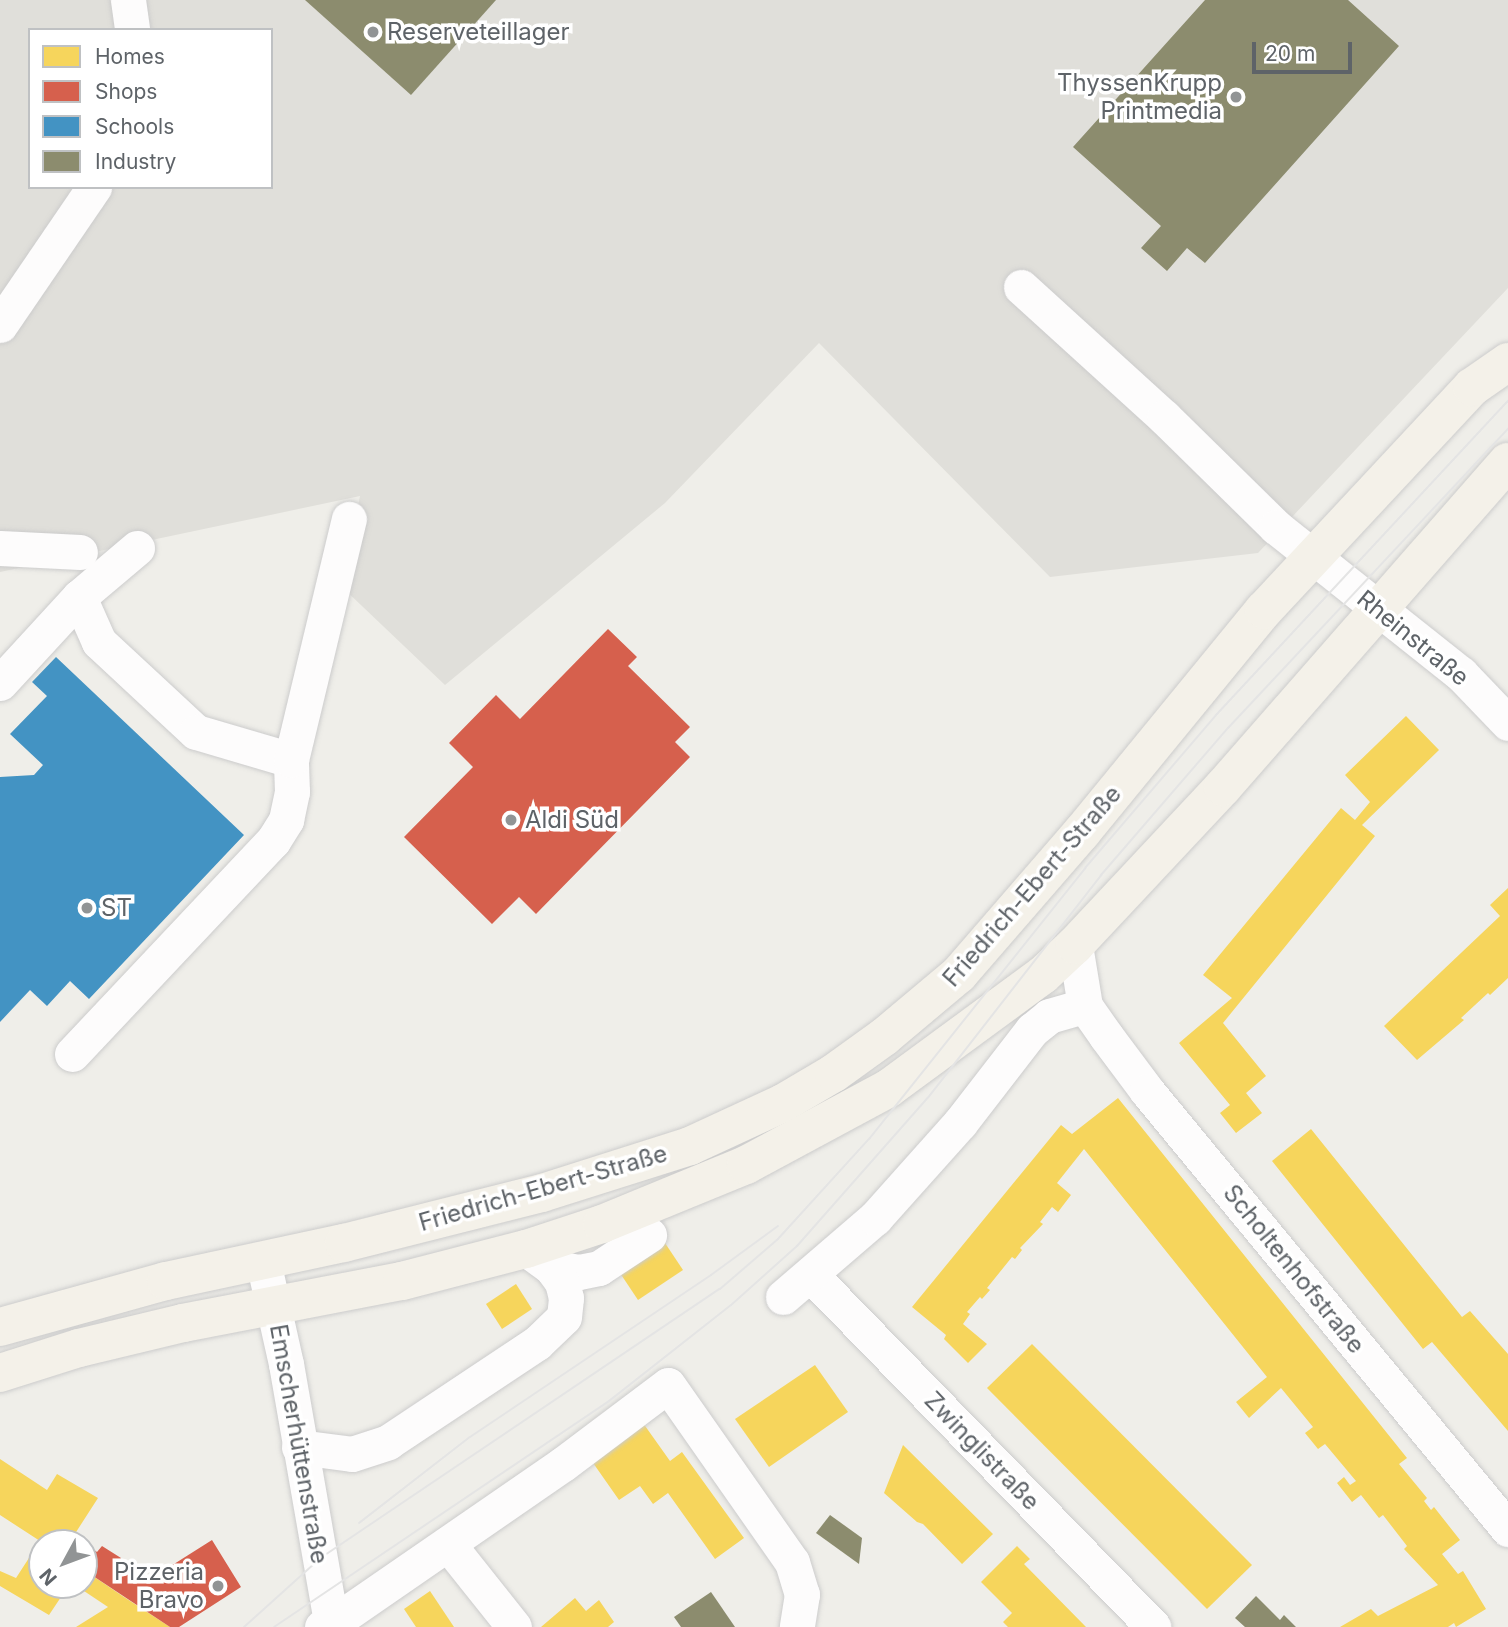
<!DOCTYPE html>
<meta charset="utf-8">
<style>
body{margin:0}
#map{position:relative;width:1508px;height:1627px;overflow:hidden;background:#efeee9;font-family:Inter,sans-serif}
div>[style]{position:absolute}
.industrial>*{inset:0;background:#e0dfda}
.homes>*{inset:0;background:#f6d55c}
.shops>*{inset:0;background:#d6604d}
.schools>*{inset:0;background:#4393c3}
.industry>*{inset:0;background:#8c8c6e}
.roads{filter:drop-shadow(0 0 2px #ccc) drop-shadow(0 0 2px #ccc)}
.minor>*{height:35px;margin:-17.5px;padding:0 17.5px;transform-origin:17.5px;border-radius:17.5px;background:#fdfcfc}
.major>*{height:38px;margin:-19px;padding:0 19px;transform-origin:19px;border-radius:19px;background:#f4f1e9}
.tram>*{height:2px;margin:-1px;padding:0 1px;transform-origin:1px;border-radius:1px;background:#e4e4e4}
.dots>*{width:19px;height:19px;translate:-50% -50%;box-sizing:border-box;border:4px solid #fff;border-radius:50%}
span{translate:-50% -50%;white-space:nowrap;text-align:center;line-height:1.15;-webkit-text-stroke:7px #fff;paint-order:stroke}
.poi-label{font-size:24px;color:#5e6368}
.left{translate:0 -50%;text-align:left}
.right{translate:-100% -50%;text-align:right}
.street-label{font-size:24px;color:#5e6368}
.legend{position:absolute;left:28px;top:28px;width:245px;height:161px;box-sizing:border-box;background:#fff;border:2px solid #bfc1c3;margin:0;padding:9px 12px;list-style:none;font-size:21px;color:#5e6368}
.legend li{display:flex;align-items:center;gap:14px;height:35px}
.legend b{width:35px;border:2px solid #bfc1c3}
.north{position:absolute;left:28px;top:1529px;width:70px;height:70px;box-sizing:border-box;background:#fff;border:2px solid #bfc1c3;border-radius:50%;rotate:229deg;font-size:19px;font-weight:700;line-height:28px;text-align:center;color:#5e6368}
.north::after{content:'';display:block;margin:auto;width:24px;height:32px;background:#919495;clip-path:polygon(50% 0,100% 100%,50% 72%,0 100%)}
.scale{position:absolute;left:1252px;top:42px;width:100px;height:32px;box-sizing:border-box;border:4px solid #5e6368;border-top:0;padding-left:9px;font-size:21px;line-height:24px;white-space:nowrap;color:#5e6368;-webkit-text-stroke:5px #fff;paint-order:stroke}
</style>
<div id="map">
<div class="industrial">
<div style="clip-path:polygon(evenodd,0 0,1508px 0,1508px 288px,1258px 553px,1050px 577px,819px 343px,665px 503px,445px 685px,342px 587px,360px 496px,0 572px,0 0,30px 30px,271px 30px,271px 187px,30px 187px,30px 30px)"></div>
</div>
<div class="homes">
<div style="clip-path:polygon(1406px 716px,1439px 750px,1362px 825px,1375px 836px,1223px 1023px,1266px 1076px,1246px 1093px,1262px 1113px,1236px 1133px,1220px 1113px,1230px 1105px,1179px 1043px,1232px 998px,1203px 975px,1341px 808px,1355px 820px,1370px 802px,1345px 775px)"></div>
<div style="clip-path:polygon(1508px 888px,1508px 978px,1490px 995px,1488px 993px,1461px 1018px,1464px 1020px,1417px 1060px,1384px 1026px,1500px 916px,1490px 905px)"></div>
<div style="clip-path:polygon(1118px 1098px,1407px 1458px,1399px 1464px,1427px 1498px,1424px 1501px,1431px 1510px,1434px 1507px,1460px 1540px,1442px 1554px,1458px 1574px,1463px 1571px,1486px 1609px,1456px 1627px,1454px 1623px,1448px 1627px,1340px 1627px,1371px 1609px,1378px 1616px,1438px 1585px,1404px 1549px,1407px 1546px,1383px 1515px,1379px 1518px,1361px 1495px,1352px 1502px,1337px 1483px,1344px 1477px,1350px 1485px,1356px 1481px,1325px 1444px,1318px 1449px,1305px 1433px,1313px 1427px,1281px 1388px,1249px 1418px,1236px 1402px,1267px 1377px,1084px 1149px,1057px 1183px,1071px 1195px,1058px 1212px,1052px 1207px,1040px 1222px,1043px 1224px,1020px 1248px,1022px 1250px,1015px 1259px,1012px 1257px,987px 1288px,990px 1290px,982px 1299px,980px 1297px,967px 1312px,970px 1314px,963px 1324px,987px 1344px,968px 1363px,944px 1339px,946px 1335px,912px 1307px,1061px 1125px,1072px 1134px)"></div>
<div style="clip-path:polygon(1311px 1129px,1462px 1317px,1470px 1311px,1508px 1354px,1508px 1431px,1432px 1342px,1423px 1349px,1272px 1161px)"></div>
<div style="clip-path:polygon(661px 1237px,683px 1270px,638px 1300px,616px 1267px)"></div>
<div style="clip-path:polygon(516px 1284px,532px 1309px,502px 1329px,486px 1304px)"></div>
<div style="clip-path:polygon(1032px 1344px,1252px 1565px,1207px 1609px,987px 1388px)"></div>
<div style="clip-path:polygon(815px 1365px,848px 1412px,769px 1467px,735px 1419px)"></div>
<div style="clip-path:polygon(643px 1423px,670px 1461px,682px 1452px,744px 1538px,715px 1559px,668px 1493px,653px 1504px,640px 1486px,619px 1500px,591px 1460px)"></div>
<div style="clip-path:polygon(903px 1445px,993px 1534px,962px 1564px,923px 1524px,917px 1522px,884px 1493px)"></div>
<div style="clip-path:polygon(0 1459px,47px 1490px,57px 1474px,98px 1498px,69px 1543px,42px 1543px,42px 1585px,69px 1585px,49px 1615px,0 1586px,0 1571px,16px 1578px,40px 1541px,0 1515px)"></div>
<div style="clip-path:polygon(1017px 1546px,1030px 1559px,1024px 1564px,1086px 1627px,1008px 1627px,1003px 1622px,1012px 1613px,981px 1582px)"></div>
<div style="clip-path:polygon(84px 1570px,124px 1597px,170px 1627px,76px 1627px,108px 1607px,75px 1585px,84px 1585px)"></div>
<div style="clip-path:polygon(430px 1591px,454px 1627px,416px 1627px,404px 1609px)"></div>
<div style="clip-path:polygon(575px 1598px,586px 1611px,599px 1600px,614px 1622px,608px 1627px,541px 1627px)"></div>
</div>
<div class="shops">
<div style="clip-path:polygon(608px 629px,637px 657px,628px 666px,690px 727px,675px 742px,690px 757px,536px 914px,519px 897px,492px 924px,404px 837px,473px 767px,449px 743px,496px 695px,520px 719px)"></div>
<div style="clip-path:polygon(212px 1540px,241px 1587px,179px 1627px,170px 1627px,84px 1570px,84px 1543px,97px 1552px,102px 1546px,121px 1558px,117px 1565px,144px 1583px)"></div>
</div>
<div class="schools">
<div style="clip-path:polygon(56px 657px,244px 835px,89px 999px,70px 981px,47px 1006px,30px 990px,0 1022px,0 777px,34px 775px,43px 765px,10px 734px,47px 696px,32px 682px)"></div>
</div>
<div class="industry">
<div style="clip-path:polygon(305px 0,496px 0,411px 95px)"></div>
<div style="clip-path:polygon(1205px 0,1348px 0,1399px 46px,1205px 263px,1187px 248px,1167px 271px,1141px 248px,1161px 226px,1073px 147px)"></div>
<div style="clip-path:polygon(830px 1515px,862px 1538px,859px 1564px,816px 1533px)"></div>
<div style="clip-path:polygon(711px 1592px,735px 1627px,681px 1627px,674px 1617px)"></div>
<div style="clip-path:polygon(1256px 1596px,1280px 1620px,1284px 1615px,1296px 1627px,1245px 1627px,1235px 1618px)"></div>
</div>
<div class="roads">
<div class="minor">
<div style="left:128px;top:0;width:30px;rotate:82deg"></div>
<div style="left:1021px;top:287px;width:193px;rotate:42.3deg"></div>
<div style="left:1164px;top:417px;width:157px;rotate:44.5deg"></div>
<div style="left:1276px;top:527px;width:236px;rotate:38.5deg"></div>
<div style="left:1461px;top:674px;width:68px;rotate:46.2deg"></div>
<div style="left:0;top:325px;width:167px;rotate:-55.7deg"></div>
<div style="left:0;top:548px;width:80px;rotate:2.9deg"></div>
<div style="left:79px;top:597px;width:76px;rotate:-40.2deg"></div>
<div style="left:0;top:683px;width:117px;rotate:-47.4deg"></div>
<div style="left:79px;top:597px;width:49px;rotate:66deg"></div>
<div style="left:99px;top:642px;width:132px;rotate:42.9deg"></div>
<div style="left:196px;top:732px;width:99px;rotate:16.4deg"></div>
<div style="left:1075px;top:945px;width:62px;rotate:80.7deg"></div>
<div style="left:1085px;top:1006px;width:37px;rotate:55deg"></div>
<div style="left:1106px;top:1036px;width:69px;rotate:53.3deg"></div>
<div style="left:1147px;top:1091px;width:568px;rotate:50.5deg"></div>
<div style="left:72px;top:1054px;width:293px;rotate:-46.7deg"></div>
<div style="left:273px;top:841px;width:25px;rotate:-58deg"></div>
<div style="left:286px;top:820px;width:29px;rotate:-78deg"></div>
<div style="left:292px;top:792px;width:32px;rotate:-92deg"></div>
<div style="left:291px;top:760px;width:248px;rotate:-76.5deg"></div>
<div style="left:263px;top:1261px;width:106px;rotate:77.4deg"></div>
<div style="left:286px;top:1364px;width:267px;rotate:80.1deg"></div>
<div style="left:551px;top:1267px;width:28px;rotate:10deg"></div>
<div style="left:579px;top:1272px;width:20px;rotate:-11deg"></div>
<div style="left:599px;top:1268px;width:60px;rotate:-33.4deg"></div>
<div style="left:811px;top:1275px;width:491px;rotate:45.8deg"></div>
<div style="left:783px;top:1297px;width:121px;rotate:-40.7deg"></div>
<div style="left:875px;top:1218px;width:127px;rotate:-48.2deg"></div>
<div style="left:960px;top:1123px;width:118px;rotate:-52.3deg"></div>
<div style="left:1032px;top:1030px;width:22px;rotate:-39deg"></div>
<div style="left:1049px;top:1016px;width:37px;rotate:-16deg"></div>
<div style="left:299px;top:1447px;width:53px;rotate:7.5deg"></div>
<div style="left:352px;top:1454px;width:38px;rotate:-18deg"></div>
<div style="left:388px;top:1442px;width:179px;rotate:-33.6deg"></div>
<div style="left:537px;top:1343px;width:37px;rotate:-44deg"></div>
<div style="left:564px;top:1317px;width:19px;rotate:-84deg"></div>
<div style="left:566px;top:1298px;width:16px;rotate:-104deg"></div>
<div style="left:562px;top:1282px;width:19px;rotate:-126deg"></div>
<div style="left:551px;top:1267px;width:31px;rotate:-144deg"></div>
<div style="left:448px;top:1544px;width:106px;rotate:51.5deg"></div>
<div style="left:322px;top:1627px;width:9px;rotate:-18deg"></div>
<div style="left:331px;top:1624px;width:282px;rotate:-34.6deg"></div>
<div style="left:563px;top:1464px;width:131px;rotate:-37deg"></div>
<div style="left:668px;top:1385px;width:216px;rotate:55deg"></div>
<div style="left:792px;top:1562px;width:34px;rotate:73deg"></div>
<div style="left:802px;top:1594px;width:33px;rotate:99deg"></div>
</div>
<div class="major">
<div style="left:0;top:1327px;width:172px;rotate:-15.5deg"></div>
<div style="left:166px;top:1281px;width:182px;rotate:-12.1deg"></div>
<div style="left:344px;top:1243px;width:204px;rotate:-14.2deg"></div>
<div style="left:542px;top:1193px;width:155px;rotate:-17.6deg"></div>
<div style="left:690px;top:1146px;width:102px;rotate:-24.8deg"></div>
<div style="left:783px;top:1103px;width:59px;rotate:-30.5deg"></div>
<div style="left:834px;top:1073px;width:62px;rotate:-35.8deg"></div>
<div style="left:884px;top:1037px;width:98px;rotate:-40deg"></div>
<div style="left:959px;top:974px;width:188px;rotate:-49.1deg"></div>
<div style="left:1082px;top:832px;width:287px;rotate:-50.7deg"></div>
<div style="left:1264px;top:610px;width:305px;rotate:-47deg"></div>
<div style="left:1472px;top:387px;width:44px;rotate:-34.8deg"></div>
<div style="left:0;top:1373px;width:83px;rotate:-17.6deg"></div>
<div style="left:79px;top:1348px;width:107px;rotate:-13.5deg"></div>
<div style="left:183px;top:1323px;width:223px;rotate:-10.9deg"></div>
<div style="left:402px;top:1281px;width:128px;rotate:-14.5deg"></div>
<div style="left:526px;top:1249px;width:80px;rotate:-18.2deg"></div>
<div style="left:602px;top:1224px;width:156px;rotate:-22.3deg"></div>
<div style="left:746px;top:1165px;width:162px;rotate:-28.3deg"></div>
<div style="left:889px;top:1088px;width:191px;rotate:-36.3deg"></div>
<div style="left:1043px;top:975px;width:44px;rotate:-43.2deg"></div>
<div style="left:1075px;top:945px;width:216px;rotate:-46.9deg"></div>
<div style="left:1223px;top:787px;width:432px;rotate:-48.8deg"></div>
</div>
</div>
<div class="tram">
<div style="left:359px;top:1523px;width:140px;rotate:-37.8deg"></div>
<div style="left:470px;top:1437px;width:290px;rotate:-33.9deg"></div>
<div style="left:711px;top:1275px;width:83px;rotate:-36.2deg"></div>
<div style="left:319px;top:1559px;width:483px;rotate:-34deg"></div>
<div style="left:720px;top:1289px;width:75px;rotate:-40.7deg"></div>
<div style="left:777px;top:1240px;width:137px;rotate:-47.7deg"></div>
<div style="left:869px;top:1139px;width:347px;rotate:-51.4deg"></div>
<div style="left:1085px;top:868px;width:201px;rotate:-49.4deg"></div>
<div style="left:1216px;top:715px;width:429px;rotate:-47.1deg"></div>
<div style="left:244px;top:1627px;width:109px;rotate:-42deg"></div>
<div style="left:274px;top:1627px;width:404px;rotate:-34deg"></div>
<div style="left:609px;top:1401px;width:155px;rotate:-38.2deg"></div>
<div style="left:731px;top:1305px;width:89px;rotate:-41.8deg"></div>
<div style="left:797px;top:1246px;width:201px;rotate:-48.6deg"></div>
<div style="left:930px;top:1095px;width:279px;rotate:-52.1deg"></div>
<div style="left:1101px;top:875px;width:194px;rotate:-49.2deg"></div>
<div style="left:1228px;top:728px;width:410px;rotate:-46.9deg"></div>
</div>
<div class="dots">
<div style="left:373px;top:32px;background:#919495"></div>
<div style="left:1236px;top:97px;background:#919495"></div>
<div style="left:511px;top:820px;background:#919495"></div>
<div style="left:87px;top:908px;background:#919495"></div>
<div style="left:218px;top:1586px;background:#919495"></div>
</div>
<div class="poi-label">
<span class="left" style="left:387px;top:32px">Reserveteillager</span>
<span class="right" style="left:1222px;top:97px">ThyssenKrupp<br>Printmedia</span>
<span class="left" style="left:525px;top:820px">Aldi Süd</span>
<span class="left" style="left:101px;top:908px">ST</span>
<span class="right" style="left:204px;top:1586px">Pizzeria<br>Bravo</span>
</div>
<div class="street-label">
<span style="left:1413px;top:638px;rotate:39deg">Rheinstraße</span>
<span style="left:1032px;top:886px;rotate:-49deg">Friedrich-Ebert-Straße</span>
<span style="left:543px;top:1188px;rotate:-16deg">Friedrich-Ebert-Straße</span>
<span style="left:1294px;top:1269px;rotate:51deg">Scholtenhofstraße</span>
<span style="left:299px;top:1444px;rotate:80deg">Emscherhüttenstraße</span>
<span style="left:982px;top:1451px;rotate:46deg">Zwinglistraße</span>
</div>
<ul class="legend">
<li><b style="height:19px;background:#f6d55c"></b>Homes</li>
<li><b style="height:19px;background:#d6604d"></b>Shops</li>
<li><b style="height:19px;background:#4393c3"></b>Schools</li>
<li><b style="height:19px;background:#8c8c6e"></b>Industry</li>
</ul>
<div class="north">N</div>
<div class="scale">20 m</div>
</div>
